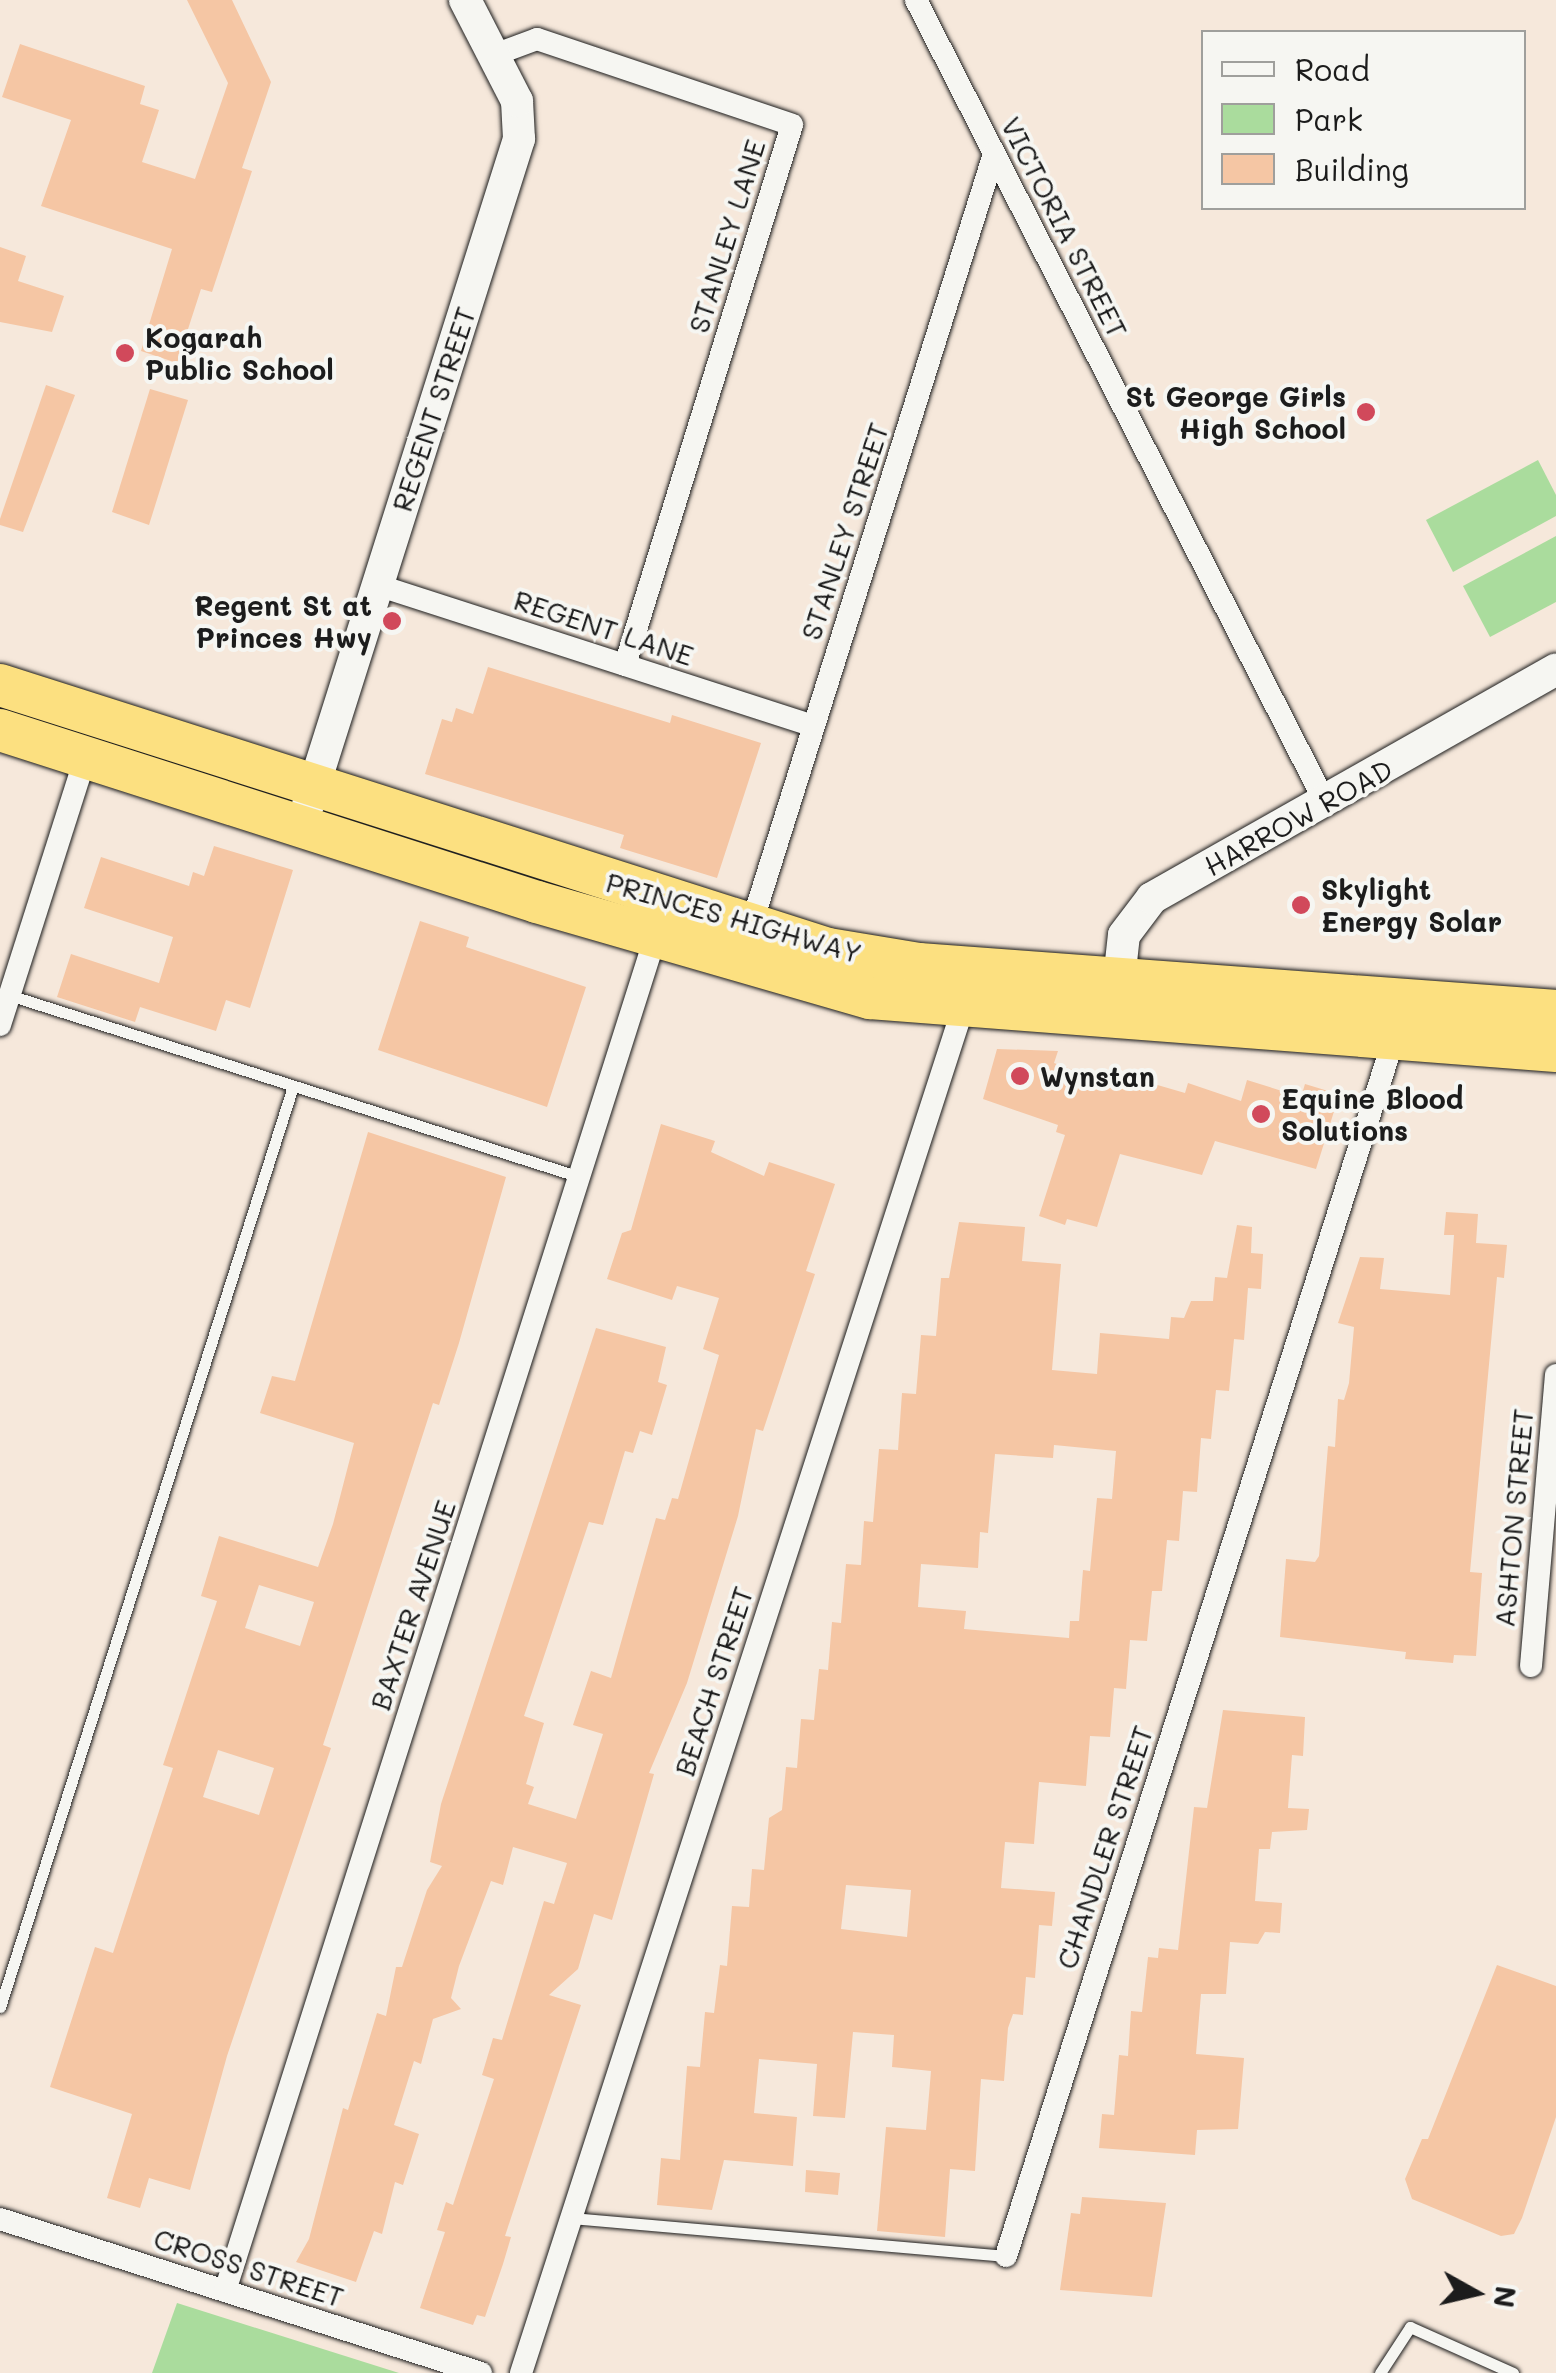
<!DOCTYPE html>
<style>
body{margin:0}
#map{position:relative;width:1556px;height:2373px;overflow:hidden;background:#f6e8db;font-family:Mali,sans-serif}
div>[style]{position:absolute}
.green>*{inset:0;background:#aadc9d}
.building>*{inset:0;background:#f5c6a4}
.roads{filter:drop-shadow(0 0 2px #1c1c1c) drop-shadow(0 0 2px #1c1c1c)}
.lane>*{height:11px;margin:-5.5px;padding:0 5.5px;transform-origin:5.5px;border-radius:5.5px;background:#f6f6f2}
.street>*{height:22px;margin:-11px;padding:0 11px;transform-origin:11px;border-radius:11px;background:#f6f6f2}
.secondary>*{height:32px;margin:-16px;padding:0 16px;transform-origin:16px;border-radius:16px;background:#f6f6f2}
.highway>*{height:42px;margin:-21px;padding:0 21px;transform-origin:21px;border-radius:21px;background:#fce080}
.dots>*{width:28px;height:28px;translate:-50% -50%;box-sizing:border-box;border:5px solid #f6f6f2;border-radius:50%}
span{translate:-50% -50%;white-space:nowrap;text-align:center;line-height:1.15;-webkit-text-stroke:8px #f6f6f2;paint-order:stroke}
.street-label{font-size:28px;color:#1c1c1c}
.poi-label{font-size:28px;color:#1c1c1c;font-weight:700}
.left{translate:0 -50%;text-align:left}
.right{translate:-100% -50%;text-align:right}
.legend{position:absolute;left:1201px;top:30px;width:325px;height:180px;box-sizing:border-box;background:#f6f6f2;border:2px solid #9f9f9c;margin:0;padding:12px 18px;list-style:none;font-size:30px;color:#1c1c1c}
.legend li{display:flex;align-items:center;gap:20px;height:50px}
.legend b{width:50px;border:2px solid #9f9f9c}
.north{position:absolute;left:1426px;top:2243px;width:100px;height:100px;-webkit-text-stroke:8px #f6f6f2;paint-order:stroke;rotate:98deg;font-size:28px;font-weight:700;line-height:40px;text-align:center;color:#1c1c1c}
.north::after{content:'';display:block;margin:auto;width:35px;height:45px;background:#1c1c1c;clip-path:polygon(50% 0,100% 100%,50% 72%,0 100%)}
</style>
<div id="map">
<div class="green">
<div style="clip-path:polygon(1538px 460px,1556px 495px,1556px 516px,1453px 572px,1426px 520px)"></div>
<div style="clip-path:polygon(1556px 536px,1556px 602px,1490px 637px,1463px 586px)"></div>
<div style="clip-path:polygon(177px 2303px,399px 2373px,152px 2373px)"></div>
</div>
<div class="building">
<div style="clip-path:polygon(187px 0,232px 0,271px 82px,242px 168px,252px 171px,212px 292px,201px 289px,177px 363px,141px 351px,172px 249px,41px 206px,71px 120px,2px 97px,20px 44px,145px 86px,140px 104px,159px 110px,142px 162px,195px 179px,228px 83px)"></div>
<div style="clip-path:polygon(0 247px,26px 256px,18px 281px,64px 296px,52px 332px,0 322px)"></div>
<div style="clip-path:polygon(46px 385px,75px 395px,23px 532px,0 525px,0 519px)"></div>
<div style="clip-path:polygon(150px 389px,188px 400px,149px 525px,112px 512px)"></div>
<div style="clip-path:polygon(488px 667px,670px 723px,672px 715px,761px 743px,717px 878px,620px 848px,624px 835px,425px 774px,442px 719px,452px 722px,456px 708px,473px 714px)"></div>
<div style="clip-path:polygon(214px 846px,293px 870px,250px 1008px,226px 1000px,216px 1031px,140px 1007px,135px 1022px,57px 997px,71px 954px,159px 983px,173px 937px,84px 908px,101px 857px,189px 886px,193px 872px,204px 876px)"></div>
<div style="clip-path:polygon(420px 921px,469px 937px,466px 947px,586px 987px,547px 1107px,378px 1050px)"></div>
<div style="clip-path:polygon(997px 1049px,1058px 1051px,1054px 1063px,1126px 1089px,1130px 1077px,1185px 1093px,1188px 1083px,1241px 1101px,1247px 1080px,1301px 1097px,1305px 1084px,1338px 1094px,1336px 1105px,1316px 1169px,1215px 1141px,1202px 1175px,1120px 1154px,1097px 1227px,1067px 1219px,1065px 1225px,1039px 1216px,1065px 1135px,1056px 1132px,1058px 1125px,983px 1099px)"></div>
<div style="clip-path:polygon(661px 1124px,715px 1141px,711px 1152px,764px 1176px,769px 1162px,835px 1184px,806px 1271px,815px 1274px,763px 1431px,756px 1429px,738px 1516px,687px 1683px,649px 1773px,654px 1774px,612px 1920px,594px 1914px,578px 1969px,549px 1995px,581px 2005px,505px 2236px,511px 2237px,503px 2264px,485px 2317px,477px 2315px,473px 2325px,420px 2308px,445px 2232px,437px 2230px,446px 2202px,453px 2205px,494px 2079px,482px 2075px,493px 2038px,502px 2040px,544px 1901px,554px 1904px,567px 1863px,513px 1847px,503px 1885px,491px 1881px,459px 1966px,451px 1998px,461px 2009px,433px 2019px,421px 2064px,414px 2061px,394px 2125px,419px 2134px,403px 2185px,395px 2182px,382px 2234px,374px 2231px,356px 2282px,296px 2262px,309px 2239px,343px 2108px,348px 2110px,377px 2013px,386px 2016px,396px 1967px,402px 1967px,427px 1890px,442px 1866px,430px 1862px,441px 1804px,596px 1328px,666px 1347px,658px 1382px,667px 1385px,652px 1435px,640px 1431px,633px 1453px,625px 1451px,603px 1525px,589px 1522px,524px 1716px,544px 1723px,526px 1784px,534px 1787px,528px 1804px,576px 1819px,603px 1734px,573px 1725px,591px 1671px,611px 1678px,656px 1518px,665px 1520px,672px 1498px,678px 1499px,719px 1355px,703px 1349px,719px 1298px,677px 1286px,672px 1300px,607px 1279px,622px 1233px,631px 1230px)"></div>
<div style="clip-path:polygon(evenodd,368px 1132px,506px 1177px,459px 1343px,439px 1405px,433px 1403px,323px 1745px,331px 1748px,227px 2056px,190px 2190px,149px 2178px,140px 2208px,107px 2198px,132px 2114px,50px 2087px,95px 1947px,113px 1953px,173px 1768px,163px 1765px,217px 1601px,201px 1596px,219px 1536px,318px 1567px,333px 1524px,354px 1443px,260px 1413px,272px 1376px,295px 1381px,368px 1132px,259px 1585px,314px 1602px,300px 1646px,245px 1628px,259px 1585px,368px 1132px,218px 1750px,274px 1768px,259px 1815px,203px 1797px,218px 1750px)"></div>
<div style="clip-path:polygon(1446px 1212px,1478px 1214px,1476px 1243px,1507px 1245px,1504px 1278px,1497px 1277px,1470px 1572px,1482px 1573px,1476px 1656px,1454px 1655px,1453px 1663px,1405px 1659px,1406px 1652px,1280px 1637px,1286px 1559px,1315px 1562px,1319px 1556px,1328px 1446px,1335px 1447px,1338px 1399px,1344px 1400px,1349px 1383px,1354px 1327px,1338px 1323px,1360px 1257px,1384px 1258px,1380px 1289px,1450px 1295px,1454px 1235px,1444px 1235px)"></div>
<div style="clip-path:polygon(evenodd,959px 1222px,1025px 1227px,1022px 1261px,1061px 1264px,1052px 1370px,1097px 1374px,1100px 1333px,1169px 1339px,1171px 1317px,1184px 1318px,1191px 1301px,1213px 1301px,1215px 1277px,1227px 1278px,1237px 1225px,1252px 1227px,1251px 1253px,1263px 1254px,1261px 1289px,1248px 1288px,1244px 1340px,1234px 1339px,1229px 1391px,1216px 1390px,1211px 1439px,1201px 1438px,1197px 1492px,1183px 1491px,1179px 1541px,1167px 1540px,1162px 1591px,1152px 1591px,1147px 1641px,1130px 1640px,1126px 1689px,1114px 1688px,1110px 1737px,1090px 1736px,1086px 1786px,1039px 1782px,1034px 1844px,1005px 1842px,1001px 1888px,1055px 1892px,1052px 1926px,1039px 1925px,1035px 1978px,1026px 1977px,1023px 2015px,1013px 2014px,1008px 2028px,1004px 2081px,981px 2079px,975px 2171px,950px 2169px,945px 2237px,877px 2231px,886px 2127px,926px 2130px,931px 2071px,892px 2067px,894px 2035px,853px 2032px,845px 2118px,813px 2116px,817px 2064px,759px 2059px,754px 2113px,797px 2117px,793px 2166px,724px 2160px,712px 2210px,657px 2205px,661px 2158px,680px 2160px,687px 2066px,700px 2067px,705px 2012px,714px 2013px,720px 1965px,727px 1966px,732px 1906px,749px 1907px,752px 1869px,764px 1870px,769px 1818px,782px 1810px,786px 1767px,797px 1768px,801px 1719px,814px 1720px,819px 1669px,828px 1670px,832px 1622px,841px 1623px,846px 1564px,861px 1565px,864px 1521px,873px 1522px,879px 1449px,898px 1450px,902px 1393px,916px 1394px,921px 1335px,936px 1336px,941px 1278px,949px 1278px,959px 1222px,1054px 1445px,1116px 1451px,1112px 1499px,1097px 1498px,1090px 1571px,1083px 1570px,1079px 1621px,1070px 1621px,1069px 1638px,964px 1629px,966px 1611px,918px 1607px,921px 1564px,978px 1568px,980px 1532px,988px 1533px,995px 1454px,1053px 1458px,1054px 1445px,959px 1222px,846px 1885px,911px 1890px,907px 1937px,841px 1929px,846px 1885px)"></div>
<div style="clip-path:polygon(1223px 1710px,1305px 1717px,1303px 1756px,1292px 1755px,1288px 1808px,1309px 1809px,1307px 1830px,1272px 1832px,1270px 1849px,1259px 1849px,1255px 1901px,1282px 1903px,1280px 1933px,1265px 1932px,1258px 1944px,1230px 1942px,1226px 1994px,1201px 1994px,1196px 2054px,1244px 2058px,1238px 2129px,1197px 2130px,1195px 2155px,1099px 2148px,1102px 2114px,1114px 2115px,1119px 2055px,1128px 2056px,1131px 2011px,1142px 2012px,1148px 1957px,1158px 1958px,1159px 1948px,1178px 1950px,1194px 1807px,1207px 1808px)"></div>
<div style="clip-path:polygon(1497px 1965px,1556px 1986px,1556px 2117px,1522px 2218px,1514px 2234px,1501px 2236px,1412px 2199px,1405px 2179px,1422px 2139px,1428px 2139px)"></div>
<div style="clip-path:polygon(806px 2170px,840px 2173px,838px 2195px,805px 2192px)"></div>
<div style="clip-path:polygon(1082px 2197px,1166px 2203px,1152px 2297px,1060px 2290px,1071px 2213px,1080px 2214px)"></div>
</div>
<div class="roads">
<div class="lane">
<div style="left:9px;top:995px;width:599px;rotate:17.68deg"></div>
<div style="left:0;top:2007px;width:966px;rotate:-72.35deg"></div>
<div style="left:571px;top:2218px;width:437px;rotate:5deg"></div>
<div style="left:1380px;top:2373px;width:55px;rotate:-56.9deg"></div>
<div style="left:1410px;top:2327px;width:113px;rotate:24.1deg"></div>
</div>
<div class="street">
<div style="left:916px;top:0;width:900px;rotate:62.98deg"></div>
<div style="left:494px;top:55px;width:46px;rotate:-20.4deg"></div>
<div style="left:537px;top:39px;width:269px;rotate:18.6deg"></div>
<div style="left:792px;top:125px;width:565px;rotate:107.18deg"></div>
<div style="left:377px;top:585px;width:458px;rotate:17.9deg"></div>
<div style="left:751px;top:926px;width:809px;rotate:-72.53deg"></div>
<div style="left:0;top:1025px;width:280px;rotate:-72.3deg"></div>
<div style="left:1531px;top:1666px;width:292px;rotate:-85.1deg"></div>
<div style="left:0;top:2219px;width:505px;rotate:17.75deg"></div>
<div style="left:1006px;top:2256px;width:1275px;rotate:-72.33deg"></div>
<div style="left:225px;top:2291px;width:1420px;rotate:-72.37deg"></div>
<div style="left:521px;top:2373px;width:1435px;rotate:-72.06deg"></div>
</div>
<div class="secondary">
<div style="left:308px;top:805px;width:699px;rotate:-72.42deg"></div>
<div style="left:519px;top:139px;width:38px;rotate:-93deg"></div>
<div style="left:517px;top:101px;width:114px;rotate:-117.2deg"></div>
<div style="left:1117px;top:998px;width:63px;rotate:-83.7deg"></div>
<div style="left:1124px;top:935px;width:46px;rotate:-52.9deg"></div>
<div style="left:1152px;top:898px;width:464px;rotate:-29.5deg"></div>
</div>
<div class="highway">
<div style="left:0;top:685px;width:869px;rotate:17.68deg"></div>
<div style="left:828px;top:949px;width:92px;rotate:9.4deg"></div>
<div style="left:919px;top:964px;width:639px;rotate:4.22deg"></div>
<div style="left:0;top:730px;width:564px;rotate:17.76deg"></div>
<div style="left:537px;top:902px;width:347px;rotate:16.1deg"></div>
<div style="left:870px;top:998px;width:688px;rotate:4.42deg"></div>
</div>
</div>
<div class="dots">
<div style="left:125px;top:353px;background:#d1495b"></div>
<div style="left:1366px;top:412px;background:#d1495b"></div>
<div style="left:392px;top:621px;background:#d1495b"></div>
<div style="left:1301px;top:905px;background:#d1495b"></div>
<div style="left:1020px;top:1076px;background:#d1495b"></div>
<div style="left:1261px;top:1114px;background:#d1495b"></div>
</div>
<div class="street-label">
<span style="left:1065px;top:227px;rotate:63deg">VICTORIA STREET</span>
<span style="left:726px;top:236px;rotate:-73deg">STANLEY LANE</span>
<span style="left:433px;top:409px;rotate:-72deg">REGENT STREET</span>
<span style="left:844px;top:531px;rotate:-72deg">STANLEY STREET</span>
<span style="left:604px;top:627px;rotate:18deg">REGENT LANE</span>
<span style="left:1298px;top:817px;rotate:-29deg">HARROW ROAD</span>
<span style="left:734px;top:917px;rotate:16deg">PRINCES HIGHWAY</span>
<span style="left:1513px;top:1518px;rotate:-85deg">ASHTON STREET</span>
<span style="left:412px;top:1605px;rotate:-72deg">BAXTER AVENUE</span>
<span style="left:713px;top:1681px;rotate:-72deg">BEACH STREET</span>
<span style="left:1104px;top:1847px;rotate:-72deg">CHANDLER STREET</span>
<span style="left:249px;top:2267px;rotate:18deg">CROSS STREET</span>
</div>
<div class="poi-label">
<span class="left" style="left:145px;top:353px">Kogarah<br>Public School</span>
<span class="right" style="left:1346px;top:412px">St George Girls<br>High School</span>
<span class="right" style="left:372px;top:621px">Regent St at<br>Princes Hwy</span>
<span class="left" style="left:1321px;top:905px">Skylight<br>Energy Solar</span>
<span class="left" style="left:1040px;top:1076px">Wynstan</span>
<span class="left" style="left:1281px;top:1114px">Equine Blood<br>Solutions</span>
</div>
<ul class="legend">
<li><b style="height:12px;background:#f6f6f2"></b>Road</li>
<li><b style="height:28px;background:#aadc9d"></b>Park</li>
<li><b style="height:28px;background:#f5c6a4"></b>Building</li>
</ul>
<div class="north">N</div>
</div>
